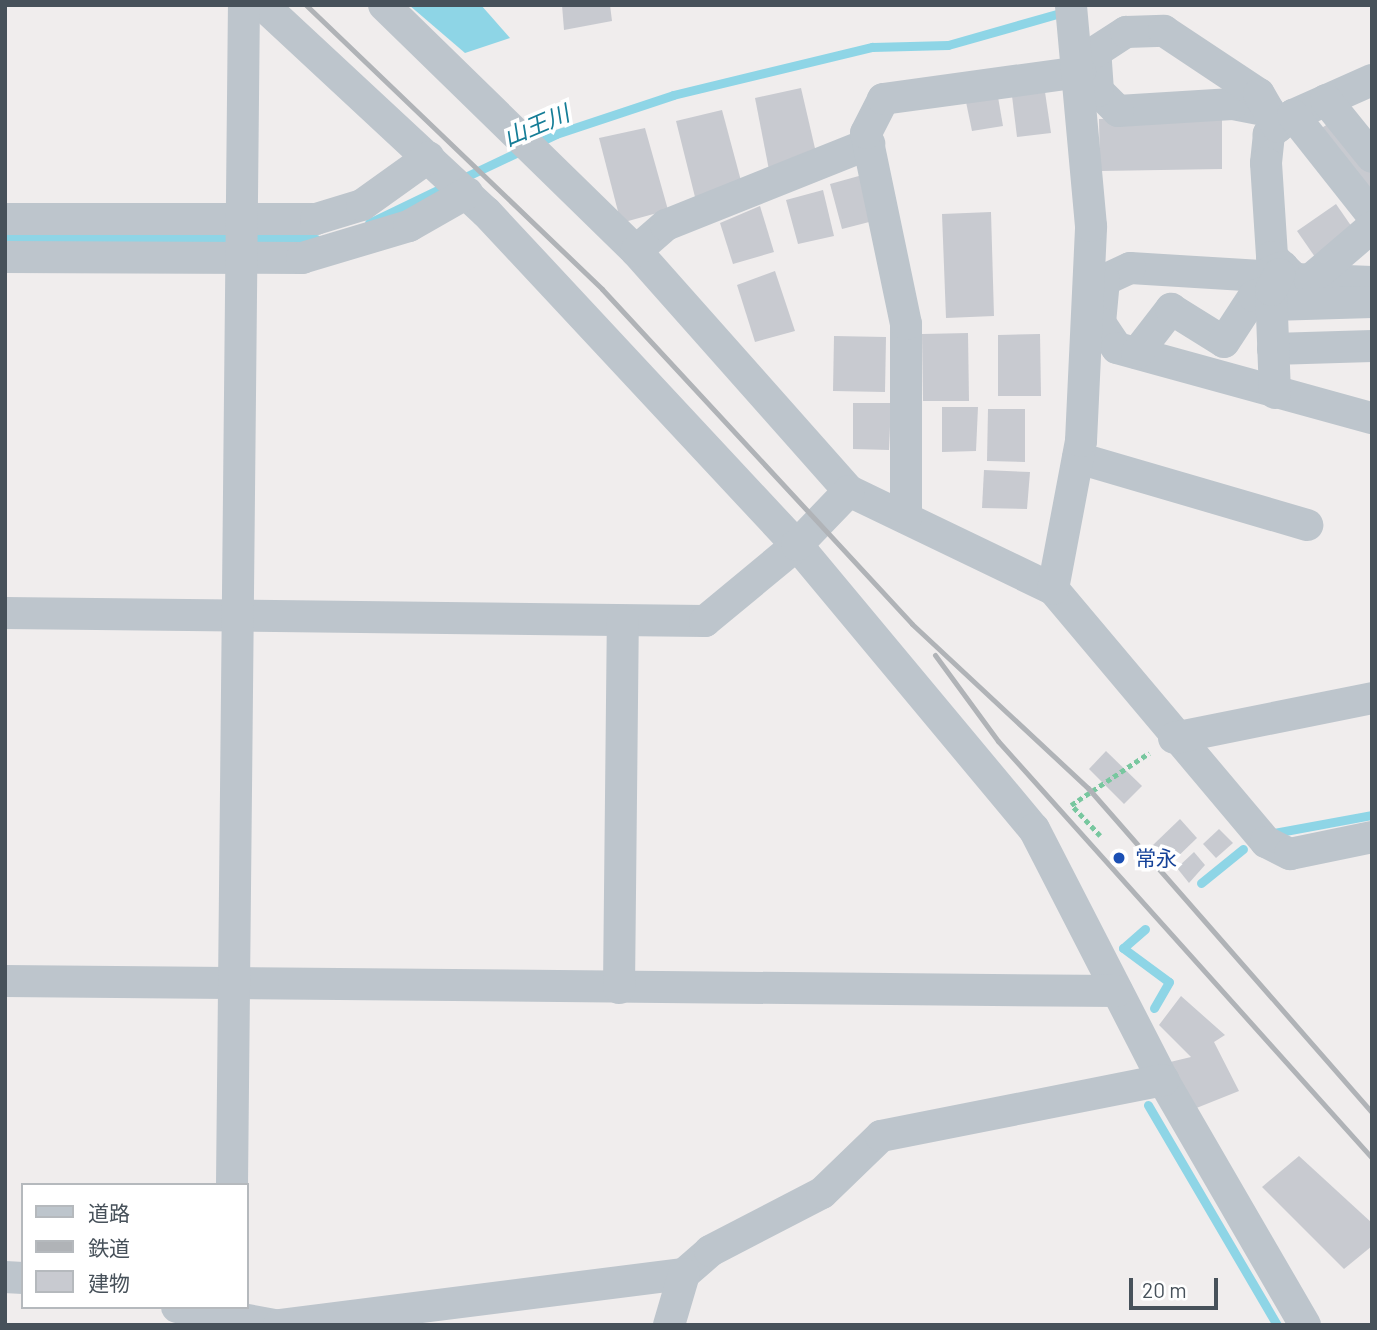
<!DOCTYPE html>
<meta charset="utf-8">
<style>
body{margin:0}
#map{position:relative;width:1377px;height:1330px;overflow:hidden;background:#f0eded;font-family:Barlow,"Noto Sans JP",sans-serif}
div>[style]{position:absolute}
.water>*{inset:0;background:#8ed5e6}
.stream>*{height:9px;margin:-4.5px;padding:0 4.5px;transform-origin:4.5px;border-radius:4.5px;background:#8ed5e6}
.building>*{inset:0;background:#c8cad0}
.path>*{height:4.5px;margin-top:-2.25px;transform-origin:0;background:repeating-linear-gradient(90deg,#78c79f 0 5px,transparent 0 8.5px)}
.minor>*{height:32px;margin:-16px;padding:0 16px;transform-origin:16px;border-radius:16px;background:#bdc5cc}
.rail>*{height:5px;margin:-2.5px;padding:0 2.5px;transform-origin:2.5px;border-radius:2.5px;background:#b0b3b7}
.dots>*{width:19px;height:19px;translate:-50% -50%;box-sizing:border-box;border:4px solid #fff;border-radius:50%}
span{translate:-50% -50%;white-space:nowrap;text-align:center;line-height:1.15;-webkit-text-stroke:7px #fff;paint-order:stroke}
.transit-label{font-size:21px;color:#164399}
.left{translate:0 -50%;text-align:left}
.water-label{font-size:23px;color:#157d97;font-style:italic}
.frame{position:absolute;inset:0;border:7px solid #47515a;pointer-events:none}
.legend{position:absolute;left:21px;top:1183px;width:228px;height:126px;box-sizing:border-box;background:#fff;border:2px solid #b5b9bd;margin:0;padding:9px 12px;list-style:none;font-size:21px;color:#47515a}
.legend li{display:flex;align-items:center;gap:14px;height:35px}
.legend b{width:35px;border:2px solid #b5b9bd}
.scale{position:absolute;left:1129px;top:1278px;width:89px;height:32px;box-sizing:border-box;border:4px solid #47515a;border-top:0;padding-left:9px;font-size:21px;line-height:24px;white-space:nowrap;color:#47515a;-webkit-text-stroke:5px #fff;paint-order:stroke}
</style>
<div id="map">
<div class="water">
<div style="clip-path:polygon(409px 5px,481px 5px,510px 38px,465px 53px)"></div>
</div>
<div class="stream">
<div style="left:461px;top:179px;width:105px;rotate:-25.3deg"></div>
<div style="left:556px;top:134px;width:123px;rotate:-18.4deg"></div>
<div style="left:673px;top:95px;width:205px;rotate:-13.6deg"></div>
<div style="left:872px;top:47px;width:76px;rotate:-1.5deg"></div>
<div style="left:948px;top:45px;width:124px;rotate:-15.9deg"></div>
<div style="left:369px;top:223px;width:88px;rotate:-25.7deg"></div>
<div style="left:5px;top:238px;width:311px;rotate:0.2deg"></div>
<div style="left:1274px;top:833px;width:100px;rotate:-10.4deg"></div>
<div style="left:1201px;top:883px;width:54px;rotate:-39deg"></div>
<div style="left:1145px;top:929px;width:29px;rotate:139deg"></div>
<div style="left:1123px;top:948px;width:57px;rotate:36.5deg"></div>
<div style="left:1169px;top:982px;width:30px;rotate:120deg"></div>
<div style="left:1148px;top:1105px;width:255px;rotate:59.6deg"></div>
</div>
<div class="building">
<div style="clip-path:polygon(562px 5px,610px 5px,612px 21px,564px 30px)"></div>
<div style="clip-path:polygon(801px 88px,817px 157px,769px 170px,755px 98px)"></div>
<div style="clip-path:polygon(1045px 92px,1051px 133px,1017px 137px,1012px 96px)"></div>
<div style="clip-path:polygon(998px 97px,1003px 126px,972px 131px,966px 102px)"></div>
<div style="clip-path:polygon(722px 110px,744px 192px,697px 205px,676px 121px)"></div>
<div style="clip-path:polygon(1222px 115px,1222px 169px,1100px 171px,1099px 119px)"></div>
<div style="clip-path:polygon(1333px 121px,1372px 171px,1372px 201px,1315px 132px)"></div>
<div style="clip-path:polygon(645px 128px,668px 210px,621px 223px,599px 138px)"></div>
<div style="clip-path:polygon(866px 174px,877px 220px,842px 229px,830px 184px)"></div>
<div style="clip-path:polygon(823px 190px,834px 236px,798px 244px,786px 200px)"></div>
<div style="clip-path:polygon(1336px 204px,1354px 230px,1315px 257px,1297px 231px)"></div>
<div style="clip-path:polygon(760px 206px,774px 252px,733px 264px,720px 223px)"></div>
<div style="clip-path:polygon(991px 212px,994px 316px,946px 318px,942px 214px)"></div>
<div style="clip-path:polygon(775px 271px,795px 331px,755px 342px,737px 285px)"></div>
<div style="clip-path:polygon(968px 333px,969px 401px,923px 401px,922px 334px)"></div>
<div style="clip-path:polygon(1040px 334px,1041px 396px,998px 396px,998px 335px)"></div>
<div style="clip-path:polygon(834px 336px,886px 337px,885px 392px,833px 391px)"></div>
<div style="clip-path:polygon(853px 403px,891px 403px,889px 450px,853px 449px)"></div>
<div style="clip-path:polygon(942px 407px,978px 407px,976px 451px,942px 452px)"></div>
<div style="clip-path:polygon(988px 409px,1025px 409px,1025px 462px,987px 461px)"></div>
<div style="clip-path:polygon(984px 470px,1030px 472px,1027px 509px,982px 508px)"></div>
<div style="clip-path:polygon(1106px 751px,1142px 786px,1124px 804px,1089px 769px)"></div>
<div style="clip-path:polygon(1180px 819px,1197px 838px,1169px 865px,1153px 845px)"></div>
<div style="clip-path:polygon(1219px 829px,1233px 843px,1216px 858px,1203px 844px)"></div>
<div style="clip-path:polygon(1194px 852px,1205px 865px,1189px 883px,1177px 868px)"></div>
<div style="clip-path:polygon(1181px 996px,1225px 1035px,1214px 1042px,1239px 1091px,1194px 1109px,1166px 1063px,1191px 1057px,1159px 1025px)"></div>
<div style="clip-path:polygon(1299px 1156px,1372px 1223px,1372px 1246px,1344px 1269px,1262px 1187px)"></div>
</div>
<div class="path">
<div style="left:1100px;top:836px;width:42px;rotate:-133.1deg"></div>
<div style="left:1071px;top:805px;width:94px;rotate:-33.7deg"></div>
</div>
<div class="minor">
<div style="left:263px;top:5px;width:304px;rotate:42.9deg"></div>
<div style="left:486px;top:212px;width:456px;rotate:47deg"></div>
<div style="left:797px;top:545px;width:370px;rotate:50.2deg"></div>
<div style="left:1034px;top:829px;width:282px;rotate:62.8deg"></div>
<div style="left:1163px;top:1080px;width:283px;rotate:59.9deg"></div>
<div style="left:384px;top:5px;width:352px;rotate:44.3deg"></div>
<div style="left:636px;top:251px;width:321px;rotate:48.4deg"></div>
<div style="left:849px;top:491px;width:226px;rotate:25.7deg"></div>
<div style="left:1053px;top:589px;width:331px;rotate:49.9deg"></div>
<div style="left:1266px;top:842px;width:27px;rotate:27deg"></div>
<div style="left:1290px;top:854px;width:84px;rotate:-11.7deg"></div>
<div style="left:1372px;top:80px;width:86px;rotate:156.1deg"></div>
<div style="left:1293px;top:115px;width:31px;rotate:142deg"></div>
<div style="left:1269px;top:134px;width:29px;rotate:96deg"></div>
<div style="left:1266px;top:163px;width:94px;rotate:86.3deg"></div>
<div style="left:1272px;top:257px;width:32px;rotate:44deg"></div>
<div style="left:1295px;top:279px;width:77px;rotate:2.2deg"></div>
<div style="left:1326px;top:100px;width:73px;rotate:51.1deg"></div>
<div style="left:1269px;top:111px;width:38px;rotate:-169deg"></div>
<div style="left:1232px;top:104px;width:114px;rotate:176.5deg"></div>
<div style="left:1118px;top:111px;width:28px;rotate:-135deg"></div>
<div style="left:1098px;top:91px;width:39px;rotate:-94deg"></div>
<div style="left:1095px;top:52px;width:37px;rotate:-33deg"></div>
<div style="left:1126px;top:32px;width:38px;rotate:-2deg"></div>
<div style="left:1164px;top:31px;width:114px;rotate:33.6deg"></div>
<div style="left:1259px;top:94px;width:38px;rotate:60deg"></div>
<div style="left:1293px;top:115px;width:127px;rotate:51.7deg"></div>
<div style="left:5px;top:219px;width:311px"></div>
<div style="left:316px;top:219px;width:48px;rotate:-16.9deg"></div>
<div style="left:362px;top:205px;width:82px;rotate:-35.6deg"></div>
<div style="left:636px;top:251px;width:40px;rotate:-41deg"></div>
<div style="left:666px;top:225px;width:219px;rotate:-21.8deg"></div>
<div style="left:5px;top:257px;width:297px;rotate:0.2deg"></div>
<div style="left:302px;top:258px;width:112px;rotate:-16.7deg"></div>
<div style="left:409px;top:226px;width:67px;rotate:-29.6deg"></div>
<div style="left:1283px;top:267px;width:24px;rotate:158deg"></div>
<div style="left:1261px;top:276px;width:131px;rotate:-176.5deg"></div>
<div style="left:1130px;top:268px;width:29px;rotate:155deg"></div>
<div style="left:1104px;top:280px;width:43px;rotate:95.3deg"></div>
<div style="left:1100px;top:323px;width:30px;rotate:56deg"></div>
<div style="left:1117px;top:348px;width:264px;rotate:15.4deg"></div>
<div style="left:1310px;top:280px;width:82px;rotate:-40.5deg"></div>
<div style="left:1272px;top:305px;width:100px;rotate:-1.7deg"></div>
<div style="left:1273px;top:349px;width:99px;rotate:-1.7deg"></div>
<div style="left:1137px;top:353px;width:56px;rotate:-52.3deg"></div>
<div style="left:1171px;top:309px;width:62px;rotate:31.9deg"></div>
<div style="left:1224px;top:342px;width:55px;rotate:-56.9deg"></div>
<div style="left:1254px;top:296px;width:18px;rotate:-19deg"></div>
<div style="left:1275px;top:393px;width:103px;rotate:-92.2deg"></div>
<div style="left:1271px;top:290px;width:18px;rotate:-63deg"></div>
<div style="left:1078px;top:458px;width:239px;rotate:16.3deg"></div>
<div style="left:906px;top:518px;width:194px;rotate:-90deg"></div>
<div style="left:906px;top:324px;width:195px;rotate:-101.8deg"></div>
<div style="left:866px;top:133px;width:38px;rotate:-63deg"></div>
<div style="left:883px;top:99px;width:199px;rotate:-7.8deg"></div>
<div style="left:1053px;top:589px;width:151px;rotate:-79.3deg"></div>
<div style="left:1081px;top:441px;width:215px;rotate:-87.3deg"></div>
<div style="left:1091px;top:226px;width:222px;rotate:-95.2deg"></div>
<div style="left:5px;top:613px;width:700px;rotate:0.65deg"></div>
<div style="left:705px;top:621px;width:119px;rotate:-39.6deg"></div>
<div style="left:797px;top:545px;width:75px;rotate:-46.1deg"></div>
<div style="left:1174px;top:738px;width:202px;rotate:-11.4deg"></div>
<div style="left:5px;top:981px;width:1112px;rotate:0.52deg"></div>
<div style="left:619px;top:988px;width:367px;rotate:-89.4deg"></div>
<div style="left:232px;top:1185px;width:1180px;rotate:-89.42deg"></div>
<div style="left:5px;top:1277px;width:18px;rotate:3deg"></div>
<div style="left:177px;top:1307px;width:99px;rotate:10.5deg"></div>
<div style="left:279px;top:1325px;width:408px;rotate:-7.2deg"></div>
<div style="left:684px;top:1274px;width:35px;rotate:-41deg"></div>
<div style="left:710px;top:1251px;width:126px;rotate:-27.4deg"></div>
<div style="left:822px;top:1193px;width:82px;rotate:-44deg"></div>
<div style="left:881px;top:1136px;width:288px;rotate:-11.2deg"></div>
<div style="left:669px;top:1325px;width:53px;rotate:-73.6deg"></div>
</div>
<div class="rail">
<div style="left:306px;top:5px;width:410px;rotate:43.8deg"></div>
<div style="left:602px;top:289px;width:456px;rotate:47.2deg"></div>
<div style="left:912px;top:624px;width:241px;rotate:43deg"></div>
<div style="left:1088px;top:788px;width:431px;rotate:48.8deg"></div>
<div style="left:935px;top:655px;width:107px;rotate:53.8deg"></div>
<div style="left:998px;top:741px;width:560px;rotate:48.11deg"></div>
</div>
<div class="dots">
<div style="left:1119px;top:858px;background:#1a4fb4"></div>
</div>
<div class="transit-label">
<span class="left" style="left:1135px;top:858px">常永</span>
</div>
<div class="water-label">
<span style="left:536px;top:125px;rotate:-23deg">山王川</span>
</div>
<div class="frame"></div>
<ul class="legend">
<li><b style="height:9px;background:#bdc5cc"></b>道路</li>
<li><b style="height:9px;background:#b0b3b7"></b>鉄道</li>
<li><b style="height:19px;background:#c8cad0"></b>建物</li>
</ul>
<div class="scale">20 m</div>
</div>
